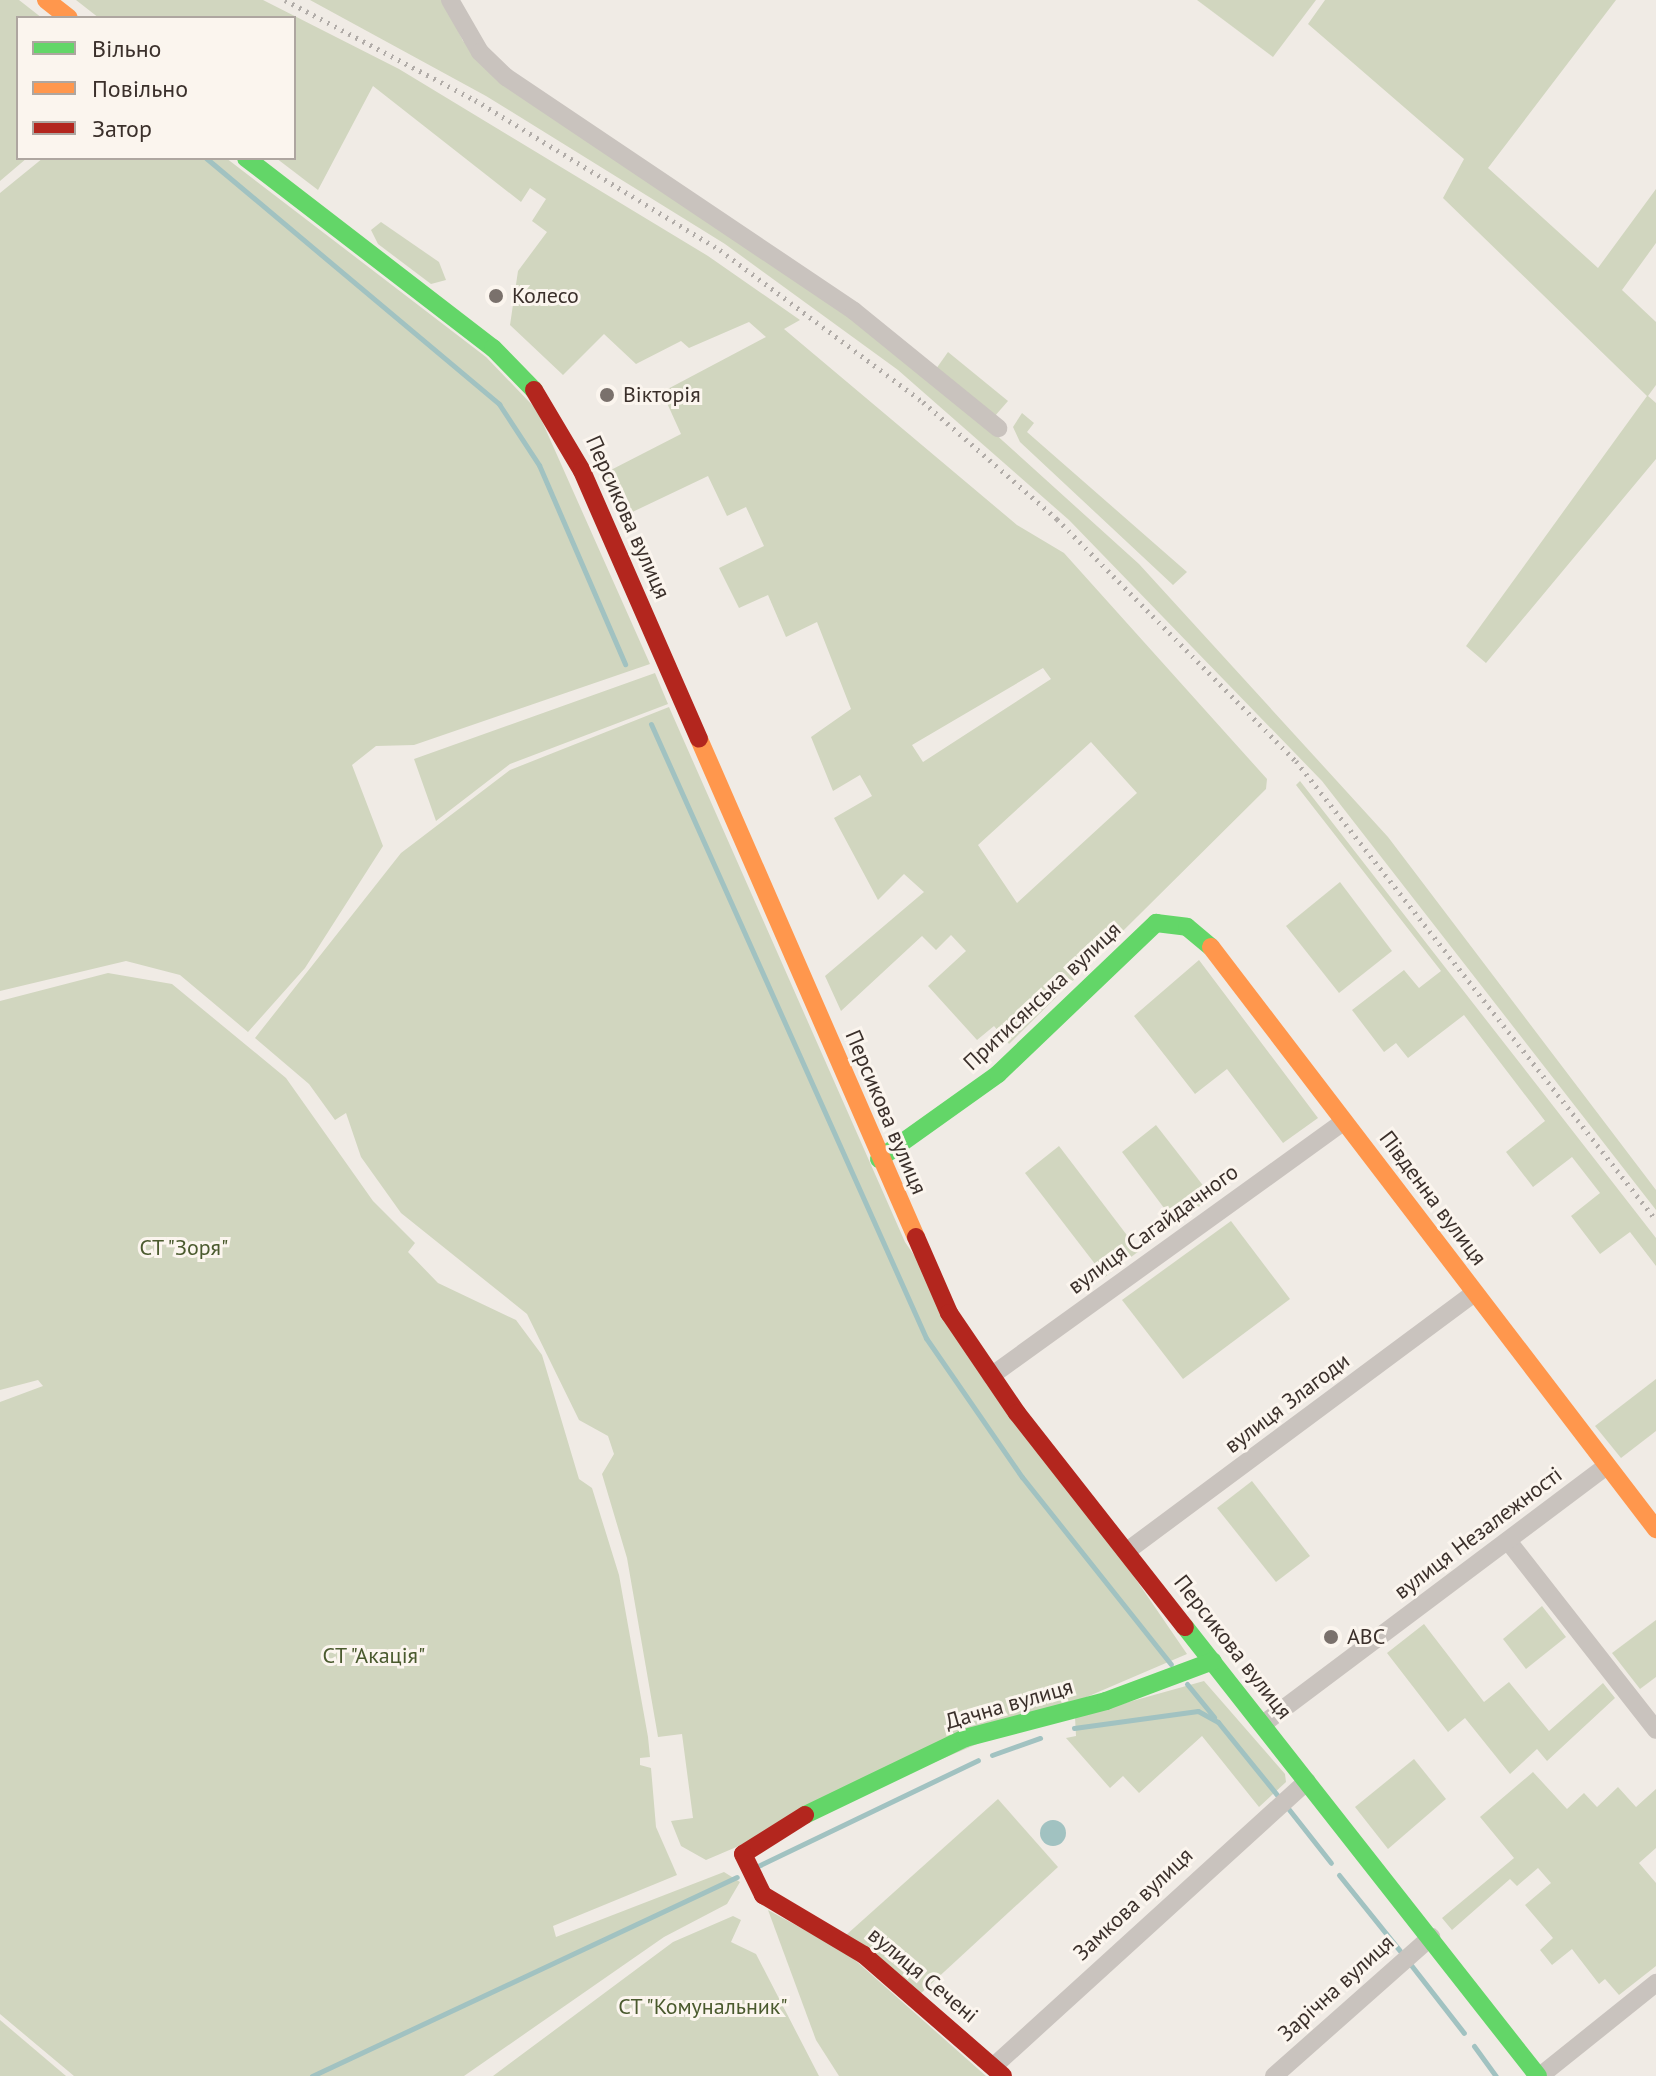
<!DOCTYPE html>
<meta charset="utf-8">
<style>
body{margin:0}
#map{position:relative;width:1656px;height:2076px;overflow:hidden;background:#f0ebe5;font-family:"PT Sans",sans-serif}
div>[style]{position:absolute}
.green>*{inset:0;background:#d1d6bf}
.water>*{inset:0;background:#a1c2c1}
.round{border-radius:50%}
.stream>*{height:5px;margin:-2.5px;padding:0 2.5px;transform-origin:2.5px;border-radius:2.5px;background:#a1c2c1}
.street>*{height:18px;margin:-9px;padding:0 9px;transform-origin:9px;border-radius:9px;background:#c9c3be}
.fast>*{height:18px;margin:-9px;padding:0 9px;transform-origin:9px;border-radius:9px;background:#63d668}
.slow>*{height:18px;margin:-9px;padding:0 9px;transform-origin:9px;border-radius:9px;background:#ff974d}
.jam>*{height:18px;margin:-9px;padding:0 9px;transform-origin:9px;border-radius:9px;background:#b3261e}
.rail>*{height:5px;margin-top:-2.5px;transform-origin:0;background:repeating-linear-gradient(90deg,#b1aca8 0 2px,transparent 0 8px)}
.dots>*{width:22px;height:22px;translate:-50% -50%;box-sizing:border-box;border:4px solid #fbf5ee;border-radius:50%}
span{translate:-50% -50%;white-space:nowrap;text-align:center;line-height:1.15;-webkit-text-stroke:6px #fbf5ee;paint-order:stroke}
.poi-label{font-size:22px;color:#3b302b}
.left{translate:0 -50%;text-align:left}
.street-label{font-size:22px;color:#3b302b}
.park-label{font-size:22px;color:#4a5a2e}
.legend{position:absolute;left:16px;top:16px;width:280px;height:144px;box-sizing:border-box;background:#fbf5ee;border:2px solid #aea6a0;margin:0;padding:10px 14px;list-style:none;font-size:24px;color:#3b302b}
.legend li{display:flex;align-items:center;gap:16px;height:40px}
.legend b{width:40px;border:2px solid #aea6a0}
</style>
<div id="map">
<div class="green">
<div style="clip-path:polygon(0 0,19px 0,42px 18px,18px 18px,18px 158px,27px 158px,0 181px)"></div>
<div style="clip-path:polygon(evenodd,76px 0,263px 0,399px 69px,708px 256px,800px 320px,784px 329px,1017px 525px,1064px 553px,1267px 779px,1266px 789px,1009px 1044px,994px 1026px,977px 1040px,928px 986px,966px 951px,951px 935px,936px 950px,922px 936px,841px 1011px,825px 976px,924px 892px,904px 874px,878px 900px,834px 818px,872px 796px,860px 775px,833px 791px,811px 737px,851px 709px,817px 622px,786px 637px,768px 595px,739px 608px,719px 568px,764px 546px,746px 507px,727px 516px,708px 476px,624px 516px,605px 473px,681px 434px,662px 392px,766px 337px,749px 322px,689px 348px,681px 341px,636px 364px,604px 334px,563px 375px,510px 325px,518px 271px,547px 232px,532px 221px,546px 199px,530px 188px,521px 202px,373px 86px,318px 190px,276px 158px,294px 158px,294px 18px,99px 18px,76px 0,1043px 668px,1051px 679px,923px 762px,912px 745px,1043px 668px,76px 0,1091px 742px,1137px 793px,1017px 903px,978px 845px,1091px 742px)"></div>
<div style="clip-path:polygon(310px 0,443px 0,463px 41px,847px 313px,993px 432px,1139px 564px,1388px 837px,1656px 1190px,1656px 1210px,1322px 781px,1069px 520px,898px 370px,725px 244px,486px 96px)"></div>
<div style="clip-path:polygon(1197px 0,1316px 0,1273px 57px)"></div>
<div style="clip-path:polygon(1325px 0,1616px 0,1488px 168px,1598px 268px,1656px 189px,1656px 243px,1622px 290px,1656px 322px,1656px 385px,1648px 396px,1656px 403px,1656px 459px,1486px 663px,1466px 646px,1647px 396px,1443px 198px,1464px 159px,1308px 24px)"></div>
<div style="clip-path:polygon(43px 158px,226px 158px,486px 357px,537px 410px,650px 664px,414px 745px,376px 746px,352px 765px,383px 846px,305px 968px,248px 1032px,180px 975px,126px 961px,0 991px,0 193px)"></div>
<div style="clip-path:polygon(381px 222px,439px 262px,446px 280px,431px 284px,378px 244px,371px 230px)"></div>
<div style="clip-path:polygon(948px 352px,1008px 401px,994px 417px,936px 369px)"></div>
<div style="clip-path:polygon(1022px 413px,1034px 423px,1027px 432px,1187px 572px,1173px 585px,1020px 442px,1013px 427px)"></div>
<div style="clip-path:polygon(655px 673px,668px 704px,510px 764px,436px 821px,414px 759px)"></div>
<div style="clip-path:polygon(669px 707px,905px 1242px,1187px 1654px,706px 1860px,681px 1846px,671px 1821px,693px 1818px,682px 1734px,658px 1737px,627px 1558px,602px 1474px,614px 1454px,608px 1436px,579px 1420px,527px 1314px,401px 1213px,361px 1157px,346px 1113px,335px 1120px,309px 1084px,255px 1038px,401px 853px,510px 770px)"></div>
<div style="clip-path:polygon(1300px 781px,1656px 1238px,1656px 1266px,1630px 1232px,1600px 1254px,1571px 1216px,1600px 1193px,1572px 1157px,1533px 1187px,1506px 1152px,1545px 1121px,1464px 1015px,1408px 1058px,1396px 1043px,1384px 1052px,1352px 1010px,1404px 970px,1419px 988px,1441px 971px,1296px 785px)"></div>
<div style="clip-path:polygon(1340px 882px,1392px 951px,1339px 993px,1286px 926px)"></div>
<div style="clip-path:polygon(1199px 960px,1318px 1118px,1283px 1143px,1227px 1069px,1195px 1094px,1134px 1016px)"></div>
<div style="clip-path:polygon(108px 973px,172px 984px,286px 1078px,373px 1201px,415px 1243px,408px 1252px,438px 1283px,516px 1320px,542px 1355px,579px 1479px,592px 1488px,619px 1575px,648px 1737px,650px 1757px,640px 1758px,640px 1765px,651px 1768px,656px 1827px,677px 1875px,553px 1926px,556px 1937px,724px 1872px,740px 1882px,727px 1904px,664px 1937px,464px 2076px,74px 2076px,0 2014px,0 1402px,43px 1386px,38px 1380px,0 1390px,0 1001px)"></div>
<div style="clip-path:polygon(1156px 1125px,1212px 1197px,1176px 1224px,1122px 1152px)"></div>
<div style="clip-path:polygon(1059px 1146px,1139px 1251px,1105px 1277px,1025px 1173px)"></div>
<div style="clip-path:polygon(1231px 1221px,1290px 1299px,1183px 1379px,1122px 1300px)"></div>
<div style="clip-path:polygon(1656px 1379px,1656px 1431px,1621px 1458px,1595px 1426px)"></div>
<div style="clip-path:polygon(1252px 1481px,1310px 1556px,1276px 1582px,1217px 1508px)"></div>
<div style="clip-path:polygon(1542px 1606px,1566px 1637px,1526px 1669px,1503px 1639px)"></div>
<div style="clip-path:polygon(1656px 1620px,1656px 1677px,1640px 1689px,1612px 1653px)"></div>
<div style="clip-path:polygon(1424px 1624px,1484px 1702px,1509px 1682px,1549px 1731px,1603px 1683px,1615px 1698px,1547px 1761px,1537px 1749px,1510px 1774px,1465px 1718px,1448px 1732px,1387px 1653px)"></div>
<div style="clip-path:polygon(1204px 1681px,1285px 1774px,1286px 1782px,1259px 1807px,1202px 1736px,1139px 1793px,1123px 1776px,1110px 1788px,1066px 1738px,1076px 1736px,1075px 1717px)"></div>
<div style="clip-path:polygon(1414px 1759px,1446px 1799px,1388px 1849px,1355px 1807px)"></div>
<div style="clip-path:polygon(1533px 1772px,1567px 1809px,1584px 1793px,1597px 1807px,1618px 1787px,1636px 1807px,1656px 1789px,1656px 1848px,1639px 1863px,1656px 1883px,1656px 1966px,1619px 1995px,1605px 1979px,1599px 1984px,1572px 1949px,1552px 1965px,1540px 1950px,1553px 1938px,1525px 1905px,1551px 1883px,1538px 1868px,1517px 1886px,1510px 1879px,1452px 1930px,1442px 1918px,1514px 1858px,1480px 1817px)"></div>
<div style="clip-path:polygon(998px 1799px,1058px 1867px,919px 1995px,845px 1936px)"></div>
<div style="clip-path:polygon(768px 1910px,847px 1953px,986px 2076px,839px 2076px,816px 2040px)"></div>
<div style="clip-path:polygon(733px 1916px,741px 1920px,731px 1942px,756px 1954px,819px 2076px,493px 2076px,673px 1942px)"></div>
<div style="clip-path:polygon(0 2020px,66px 2076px,0 2076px)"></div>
</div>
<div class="water">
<div class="round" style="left:1040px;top:1820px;width:26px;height:26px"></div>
</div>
<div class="stream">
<div style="left:206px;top:158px;width:383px;rotate:40deg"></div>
<div style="left:499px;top:404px;width:73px;rotate:56.7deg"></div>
<div style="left:539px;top:465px;width:217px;rotate:66.6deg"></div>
<div style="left:651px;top:724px;width:673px;rotate:65.87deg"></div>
<div style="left:926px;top:1338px;width:169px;rotate:55.4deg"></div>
<div style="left:1022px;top:1477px;width:239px;rotate:51.5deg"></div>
<div style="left:1187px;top:1684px;width:43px;rotate:50.7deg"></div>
<div style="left:1074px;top:1728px;width:125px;rotate:-7.8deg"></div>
<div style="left:1198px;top:1711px;width:23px;rotate:29deg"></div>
<div style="left:1218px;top:1722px;width:95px;rotate:51deg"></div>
<div style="left:992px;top:1755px;width:51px;rotate:-19.5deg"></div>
<div style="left:1287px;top:1807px;width:71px;rotate:51.8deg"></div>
<div style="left:758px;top:1866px;width:244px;rotate:-25.7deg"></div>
<div style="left:1339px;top:1875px;width:97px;rotate:51.2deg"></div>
<div style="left:1411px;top:1965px;width:86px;rotate:52.1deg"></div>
<div style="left:1474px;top:2046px;width:37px;rotate:54deg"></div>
<div style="left:312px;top:2076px;width:469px;rotate:-25.1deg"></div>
</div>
<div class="street">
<div style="left:450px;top:0;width:60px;rotate:60deg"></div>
<div style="left:480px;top:52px;width:36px;rotate:44deg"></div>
<div style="left:506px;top:77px;width:419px;rotate:33.9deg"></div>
<div style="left:854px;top:311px;width:186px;rotate:39.1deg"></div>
<div style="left:991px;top:1376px;width:435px;rotate:-35.8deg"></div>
<div style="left:1508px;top:1541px;width:240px;rotate:51.9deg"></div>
<div style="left:1127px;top:1551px;width:433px;rotate:-36.6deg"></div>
<div style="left:1263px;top:1724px;width:430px;rotate:-36.9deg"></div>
<div style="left:994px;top:2066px;width:423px;rotate:-42.3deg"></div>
<div style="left:1274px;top:2076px;width:210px;rotate:-41.5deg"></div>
<div style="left:1540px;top:2076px;width:149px;rotate:-38.7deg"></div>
</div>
<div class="fast">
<div style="left:246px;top:158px;width:312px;rotate:37.6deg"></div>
<div style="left:493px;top:348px;width:59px;rotate:45.7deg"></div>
<div style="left:879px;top:1159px;width:146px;rotate:-35.5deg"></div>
<div style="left:998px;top:1074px;width:219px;rotate:-43.7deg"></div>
<div style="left:1156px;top:923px;width:31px;rotate:7deg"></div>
<div style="left:1187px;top:927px;width:31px;rotate:40deg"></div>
<div style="left:1185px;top:1627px;width:571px;rotate:51.83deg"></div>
<div style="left:805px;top:1815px;width:178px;rotate:-25.7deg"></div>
<div style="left:965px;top:1738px;width:146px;rotate:-14.7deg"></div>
<div style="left:1106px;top:1701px;width:114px;rotate:-20.5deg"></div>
</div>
<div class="slow">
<div style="left:46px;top:0;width:29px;rotate:38deg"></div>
<div style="left:699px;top:739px;width:543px;rotate:66.46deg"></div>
<div style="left:1211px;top:947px;width:733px;rotate:52.6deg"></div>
</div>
<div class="jam">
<div style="left:534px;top:390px;width:94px;rotate:59.3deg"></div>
<div style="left:582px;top:471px;width:292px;rotate:66.4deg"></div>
<div style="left:916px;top:1237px;width:83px;rotate:66.5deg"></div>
<div style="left:949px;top:1313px;width:121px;rotate:55.8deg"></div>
<div style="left:1017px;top:1413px;width:272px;rotate:51.9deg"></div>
<div style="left:805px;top:1815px;width:73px;rotate:147.8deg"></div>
<div style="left:743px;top:1854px;width:46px;rotate:64deg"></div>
<div style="left:763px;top:1895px;width:117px;rotate:30.7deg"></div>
<div style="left:864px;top:1955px;width:184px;rotate:41deg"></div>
</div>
<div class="rail">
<div style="left:285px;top:0;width:215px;rotate:27.8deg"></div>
<div style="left:475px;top:100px;width:287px;rotate:31.5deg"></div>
<div style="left:720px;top:250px;width:254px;rotate:36.8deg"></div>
<div style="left:923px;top:402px;width:178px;rotate:41.1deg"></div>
<div style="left:1057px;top:519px;width:340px;rotate:45.4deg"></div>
<div style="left:1296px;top:761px;width:583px;rotate:51.89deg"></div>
</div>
<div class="dots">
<div style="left:496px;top:296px;background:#7a716c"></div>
<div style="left:607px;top:395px;background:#7a716c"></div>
<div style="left:1331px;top:1637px;background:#7a716c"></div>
</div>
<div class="poi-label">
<span class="left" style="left:512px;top:296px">Колесо</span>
<span class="left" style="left:623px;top:395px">Вікторія</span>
<span class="left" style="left:1347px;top:1637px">ABC</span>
</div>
<div class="street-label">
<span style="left:628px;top:517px;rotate:66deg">Персикова вулиця</span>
<span style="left:1042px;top:996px;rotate:-43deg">Притисянська вулиця</span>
<span style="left:886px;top:1112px;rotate:67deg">Персикова вулиця</span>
<span style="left:1433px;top:1198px;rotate:53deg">Південна вулиця</span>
<span style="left:1153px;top:1229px;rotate:-36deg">вулиця Сагайдачного</span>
<span style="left:1287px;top:1403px;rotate:-37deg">вулиця Злагоди</span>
<span style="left:1478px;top:1533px;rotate:-37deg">вулиця Незалежності</span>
<span style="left:1233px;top:1647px;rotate:52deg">Персикова вулиця</span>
<span style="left:1009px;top:1704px;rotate:-16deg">Дачна вулиця</span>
<span style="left:1133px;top:1904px;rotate:-43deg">Замкова вулиця</span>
<span style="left:923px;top:1975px;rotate:40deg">вулиця Сечені</span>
<span style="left:1336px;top:1988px;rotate:-42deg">Зарічна вулиця</span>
</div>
<div class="park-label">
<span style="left:184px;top:1248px">СТ "Зоря"</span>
<span style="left:374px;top:1656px">СТ "Акація"</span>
<span style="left:703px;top:2007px">СТ "Комунальник"</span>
</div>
<ul class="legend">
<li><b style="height:10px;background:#63d668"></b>Вільно</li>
<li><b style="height:10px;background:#ff974d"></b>Повільно</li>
<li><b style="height:10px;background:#b3261e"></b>Затор</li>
</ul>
</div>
